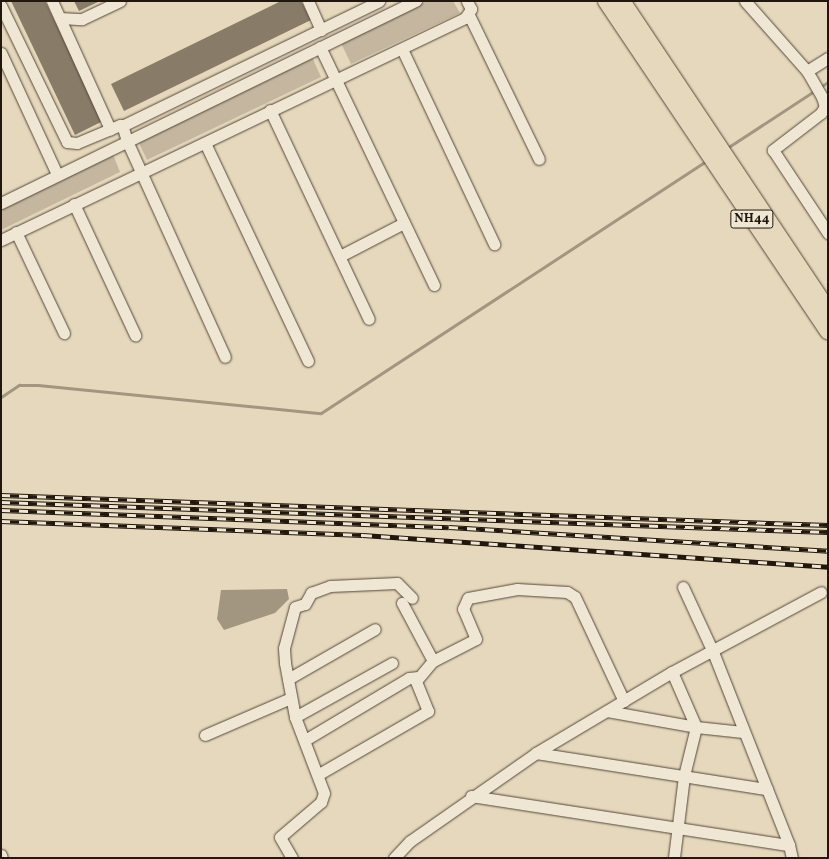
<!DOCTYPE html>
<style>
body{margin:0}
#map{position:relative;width:829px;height:859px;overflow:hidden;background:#e6d8bd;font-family:Vollkorn,serif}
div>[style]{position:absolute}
.green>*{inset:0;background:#c5b79f}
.water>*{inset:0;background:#a39681}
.stream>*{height:3px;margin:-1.5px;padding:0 1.5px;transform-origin:1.5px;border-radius:1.5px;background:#a39681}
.building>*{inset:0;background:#887b68}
.roads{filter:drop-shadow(0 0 1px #534738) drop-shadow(0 0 1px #534738)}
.minor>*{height:11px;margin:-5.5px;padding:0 5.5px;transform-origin:5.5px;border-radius:5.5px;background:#efe6d4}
.highway>*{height:16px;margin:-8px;padding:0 8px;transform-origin:8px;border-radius:8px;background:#e6d8bd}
.rail>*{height:4.5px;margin-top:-2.25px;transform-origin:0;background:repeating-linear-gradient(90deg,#efe6d4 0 9px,#22170c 0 18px);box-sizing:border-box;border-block:1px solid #22170c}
span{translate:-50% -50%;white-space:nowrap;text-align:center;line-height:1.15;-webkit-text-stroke:3px #efe6d4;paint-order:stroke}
.shield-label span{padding:1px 3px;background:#efe6d4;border:1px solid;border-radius:3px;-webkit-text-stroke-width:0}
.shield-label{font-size:13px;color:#22170c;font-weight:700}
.frame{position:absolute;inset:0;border:2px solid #22170c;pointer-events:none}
</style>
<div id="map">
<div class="green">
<div style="clip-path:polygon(427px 1px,453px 1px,460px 13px,351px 64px,341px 43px)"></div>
<div style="clip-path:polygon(312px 57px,321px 77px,147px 160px,137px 139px)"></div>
<div style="clip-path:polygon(112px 152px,120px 172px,1px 230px,1px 204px)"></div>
</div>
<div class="water">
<div style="clip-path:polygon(287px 589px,289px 599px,275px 613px,224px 630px,217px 619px,221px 590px)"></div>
</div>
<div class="stream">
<div style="left:727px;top:148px;width:121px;rotate:-33.2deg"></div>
<div style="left:1px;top:397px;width:22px;rotate:-34deg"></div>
<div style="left:19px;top:385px;width:19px"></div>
<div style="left:38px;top:385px;width:284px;rotate:5.7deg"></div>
<div style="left:321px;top:413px;width:462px;rotate:-33.2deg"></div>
</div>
<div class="building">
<div style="clip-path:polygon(11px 1px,45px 1px,103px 121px,75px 135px)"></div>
<div style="clip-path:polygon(74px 1px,100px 1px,79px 11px)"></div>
<div style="clip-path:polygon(281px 1px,301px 1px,311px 20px,124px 111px,111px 84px)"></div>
</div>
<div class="roads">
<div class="minor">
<div style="left:52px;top:1px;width:141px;rotate:65.6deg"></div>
<div style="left:308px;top:1px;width:32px;rotate:66deg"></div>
<div style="left:745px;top:1px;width:94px;rotate:48.5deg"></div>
<div style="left:807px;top:71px;width:30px;rotate:60deg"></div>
<div style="left:822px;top:97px;width:9px;rotate:72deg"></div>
<div style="left:825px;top:106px;width:8px;rotate:120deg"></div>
<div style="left:821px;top:113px;width:61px;rotate:142.4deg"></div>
<div style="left:773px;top:150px;width:100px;rotate:56.5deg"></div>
<div style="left:1px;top:6px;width:151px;rotate:64.1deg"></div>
<div style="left:67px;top:142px;width:10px;rotate:6deg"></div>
<div style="left:77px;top:143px;width:47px;rotate:-22.7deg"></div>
<div style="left:120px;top:125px;width:4px;rotate:45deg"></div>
<div style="left:123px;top:128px;width:14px;rotate:73deg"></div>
<div style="left:127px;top:141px;width:237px;rotate:65.6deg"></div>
<div style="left:469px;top:15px;width:160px;rotate:64.1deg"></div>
<div style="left:60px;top:18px;width:22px;rotate:3deg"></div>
<div style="left:82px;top:19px;width:42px;rotate:-25.3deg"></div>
<div style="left:320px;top:47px;width:264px;rotate:64.4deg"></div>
<div style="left:402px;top:49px;width:216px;rotate:64.7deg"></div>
<div style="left:1px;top:53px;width:133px;rotate:65.2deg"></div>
<div style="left:807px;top:71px;width:25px;rotate:-32deg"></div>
<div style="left:270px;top:110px;width:231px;rotate:64.7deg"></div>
<div style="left:122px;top:126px;width:286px;rotate:-25.9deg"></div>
<div style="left:205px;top:143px;width:241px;rotate:64.7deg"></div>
<div style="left:1px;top:203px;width:462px;rotate:-26deg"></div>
<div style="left:74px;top:204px;width:145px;rotate:65deg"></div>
<div style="left:16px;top:232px;width:112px;rotate:64.6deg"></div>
<div style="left:1px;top:240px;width:514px;rotate:-25.57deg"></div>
<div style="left:465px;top:18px;width:11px;rotate:-56deg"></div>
<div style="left:471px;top:9px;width:9px;rotate:-117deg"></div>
<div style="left:340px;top:256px;width:72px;rotate:-27.3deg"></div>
<div style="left:683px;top:587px;width:72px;rotate:65.2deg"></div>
<div style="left:713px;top:652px;width:207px;rotate:68.5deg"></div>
<div style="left:433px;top:661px;width:48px;rotate:-27.1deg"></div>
<div style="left:476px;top:639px;width:33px;rotate:-113deg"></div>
<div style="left:463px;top:609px;width:12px;rotate:-66deg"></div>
<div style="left:468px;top:598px;width:50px;rotate:-10.4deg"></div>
<div style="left:517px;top:589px;width:50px;rotate:3.4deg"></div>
<div style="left:567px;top:592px;width:9px;rotate:32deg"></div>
<div style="left:575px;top:597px;width:115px;rotate:64.8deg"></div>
<div style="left:672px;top:672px;width:60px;rotate:66.4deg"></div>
<div style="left:696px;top:727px;width:50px;rotate:103.8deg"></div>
<div style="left:684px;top:776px;width:83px;rotate:97deg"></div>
<div style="left:288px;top:679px;width:100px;rotate:-29.9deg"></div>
<div style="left:607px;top:711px;width:90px;rotate:10.2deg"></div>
<div style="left:696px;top:727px;width:47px;rotate:6.1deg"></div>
<div style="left:295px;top:717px;width:111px;rotate:-29.1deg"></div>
<div style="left:205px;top:735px;width:94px;rotate:-23.3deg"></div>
<div style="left:305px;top:740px;width:121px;rotate:-30.8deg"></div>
<div style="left:409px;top:678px;width:9px;rotate:-6deg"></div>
<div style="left:536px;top:753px;width:234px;rotate:8.9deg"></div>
<div style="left:319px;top:774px;width:126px;rotate:-30deg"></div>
<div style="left:428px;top:711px;width:32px;rotate:-112deg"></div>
<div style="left:416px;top:681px;width:26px;rotate:-50deg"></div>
<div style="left:433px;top:661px;width:66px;rotate:-118.1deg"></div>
<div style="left:471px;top:796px;width:322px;rotate:8.8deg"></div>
<div style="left:789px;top:845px;width:13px;rotate:77deg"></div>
<div style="left:1px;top:855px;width:3px;rotate:72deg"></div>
<div style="left:292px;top:858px;width:24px;rotate:-120deg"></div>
<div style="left:280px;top:837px;width:54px;rotate:-40.5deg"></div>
<div style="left:321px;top:802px;width:9px;rotate:-72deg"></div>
<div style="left:324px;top:793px;width:81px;rotate:-110.9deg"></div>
<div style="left:295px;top:717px;width:55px;rotate:-100.5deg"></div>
<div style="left:285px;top:663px;width:15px;rotate:-94deg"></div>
<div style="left:284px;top:648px;width:42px;rotate:-75deg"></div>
<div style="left:295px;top:607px;width:10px;rotate:-17deg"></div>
<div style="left:305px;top:604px;width:13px;rotate:-61deg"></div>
<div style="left:311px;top:593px;width:20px;rotate:-20deg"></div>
<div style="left:330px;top:586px;width:67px;rotate:-2.6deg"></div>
<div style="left:397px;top:583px;width:21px;rotate:45deg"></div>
<div style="left:394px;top:858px;width:23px;rotate:-47deg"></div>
<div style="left:410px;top:841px;width:154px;rotate:-34.9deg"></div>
<div style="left:536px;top:753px;width:158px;rotate:-30.8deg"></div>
<div style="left:672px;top:672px;width:169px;rotate:-28.2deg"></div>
</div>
<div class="highway">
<div style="left:606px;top:1px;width:398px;rotate:56.1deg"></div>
<div style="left:622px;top:1px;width:371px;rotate:56.3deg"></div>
</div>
</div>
<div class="rail">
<div style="left:1px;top:495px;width:828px;rotate:2.08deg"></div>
<div style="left:1px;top:502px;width:828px;rotate:2.08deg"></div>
<div style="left:1px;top:510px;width:448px;rotate:2.2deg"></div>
<div style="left:449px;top:527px;width:380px;rotate:3.6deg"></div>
<div style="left:1px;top:521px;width:362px;rotate:2.2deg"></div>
<div style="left:363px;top:535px;width:466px;rotate:3.9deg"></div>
</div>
<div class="shield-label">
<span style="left:752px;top:219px">NH44</span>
</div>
<div class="frame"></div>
</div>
